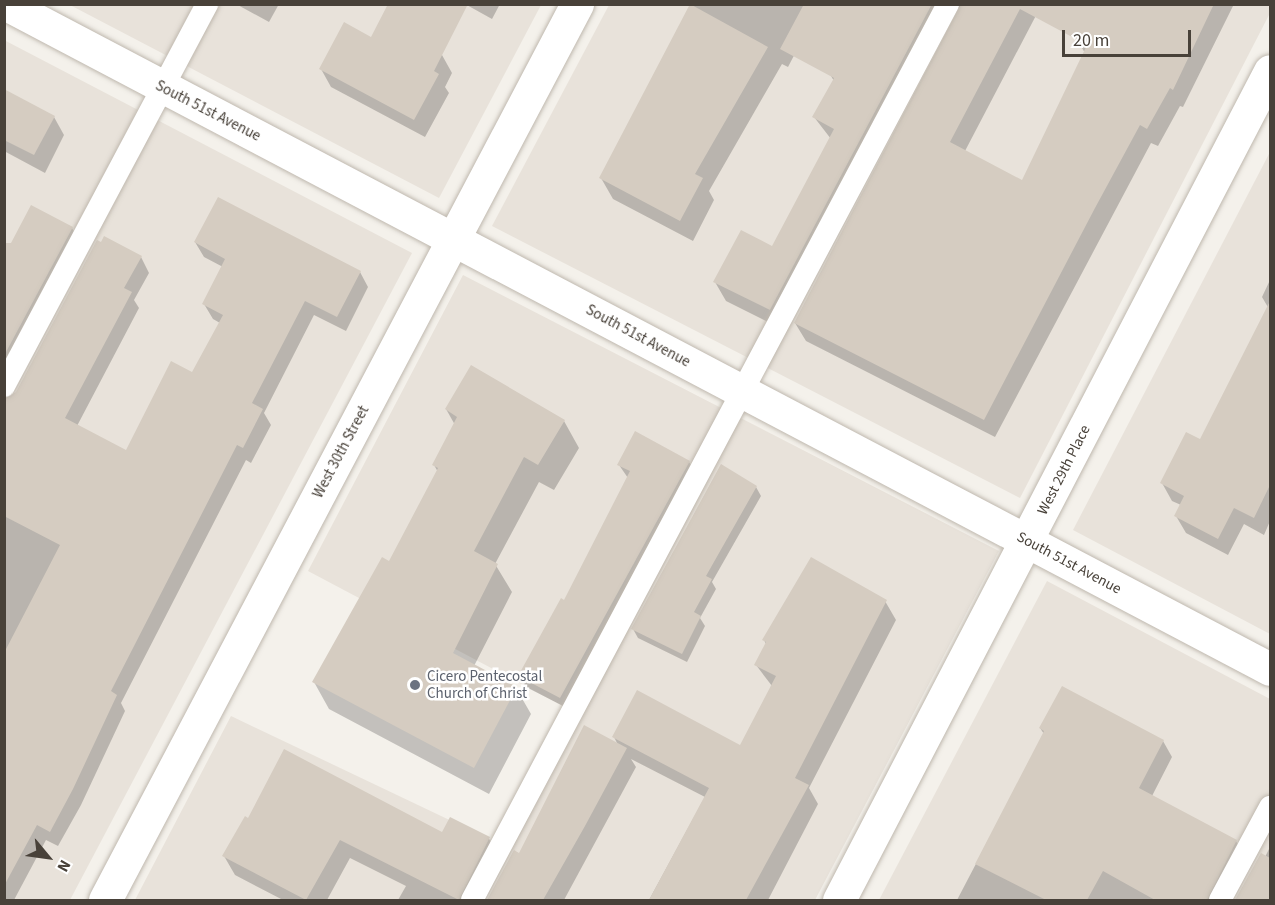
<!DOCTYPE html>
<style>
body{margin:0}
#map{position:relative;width:1275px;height:905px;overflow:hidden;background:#f4f1eb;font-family:"Source Sans 3",sans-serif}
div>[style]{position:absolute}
.residential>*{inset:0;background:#e8e2da}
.shadow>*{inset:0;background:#0003}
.building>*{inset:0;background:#d5ccc1}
.roads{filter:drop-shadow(0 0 2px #bfb8ae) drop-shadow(0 0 2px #bfb8ae)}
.lane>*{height:22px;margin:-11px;padding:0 11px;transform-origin:11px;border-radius:11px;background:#fff}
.street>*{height:33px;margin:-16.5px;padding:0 16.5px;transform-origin:16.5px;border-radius:16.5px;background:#fff}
.dots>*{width:16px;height:16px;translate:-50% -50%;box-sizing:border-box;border:3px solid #fff;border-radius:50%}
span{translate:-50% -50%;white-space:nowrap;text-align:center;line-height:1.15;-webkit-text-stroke:5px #fff;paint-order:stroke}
.street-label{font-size:15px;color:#484139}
.worship-label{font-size:15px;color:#5b616d}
.left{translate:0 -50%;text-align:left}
.frame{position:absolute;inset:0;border:6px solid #484139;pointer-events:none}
.north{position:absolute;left:18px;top:827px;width:60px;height:60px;-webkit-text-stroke:4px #fff;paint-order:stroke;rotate:119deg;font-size:16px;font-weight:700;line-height:24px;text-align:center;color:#484139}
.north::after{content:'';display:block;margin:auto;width:21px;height:27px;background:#484139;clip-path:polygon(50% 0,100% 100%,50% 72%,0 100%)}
.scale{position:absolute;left:1062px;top:30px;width:129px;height:27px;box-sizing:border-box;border:3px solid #484139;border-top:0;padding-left:8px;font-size:18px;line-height:21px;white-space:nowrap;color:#484139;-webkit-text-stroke:4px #fff;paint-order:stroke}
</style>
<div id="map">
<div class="residential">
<div style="clip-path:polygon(70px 5px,541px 5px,439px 198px)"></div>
<div style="clip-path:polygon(609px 5px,1270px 5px,1270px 13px,1020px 498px,492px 226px)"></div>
<div style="clip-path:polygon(4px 40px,412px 253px,70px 900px,5px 900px)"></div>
<div style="clip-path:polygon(1270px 152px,1270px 634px,1073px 530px)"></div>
<div style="clip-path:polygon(463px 275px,999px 551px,815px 900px,135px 900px,231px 716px,502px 845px,572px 711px,308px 571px)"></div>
<div style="clip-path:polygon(1047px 581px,1270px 699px,1270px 900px,879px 900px)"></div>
</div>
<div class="shadow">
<div style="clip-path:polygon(236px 4px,279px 4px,269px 22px)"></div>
<div style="clip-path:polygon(465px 4px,500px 4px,492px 19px)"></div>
<div style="clip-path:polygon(694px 4px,821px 4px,788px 67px,782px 64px,709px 191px,714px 200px,693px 241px,613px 199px,601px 178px)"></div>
<div style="clip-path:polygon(872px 4px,1042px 4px,965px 151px,1023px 182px,1085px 53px,1076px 38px,1095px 4px,1234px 4px,1183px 107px,1180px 106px,1158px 146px,1151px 143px,995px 437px,806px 341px,795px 323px,962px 10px,958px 8px,780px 328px,726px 301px,715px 282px,773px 248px,831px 139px,814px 117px,834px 81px,831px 76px)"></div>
<div style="clip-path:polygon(372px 39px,442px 55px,452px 73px,445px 87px,449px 93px,425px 137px,331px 87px,321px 69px)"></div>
<div style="clip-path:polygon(4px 91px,54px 117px,64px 135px,45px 173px,4px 151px)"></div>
<div style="clip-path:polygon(72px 228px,81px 244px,4px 387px,4px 258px)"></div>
<div style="clip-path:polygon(195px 242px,360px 272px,368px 287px,346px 331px,314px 315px,264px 413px,271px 425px,251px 463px,246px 460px,121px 703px,125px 711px,81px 805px,58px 846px,46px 840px,14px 900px,4px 900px,4px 401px,17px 394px,141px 257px,149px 273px,134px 300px,139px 308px,77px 426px,126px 452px,193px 374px,220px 323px,213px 319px,204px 304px,223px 267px,204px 257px)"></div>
<div style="clip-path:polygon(1270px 280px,1270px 521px,1264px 535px,1244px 524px,1228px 555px,1186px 533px,1176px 516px,1181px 505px,1172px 501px,1162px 483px,1200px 441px,1269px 309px,1262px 297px)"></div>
<div style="clip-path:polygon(446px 409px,564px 421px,579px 448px,554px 490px,539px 482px,495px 564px,512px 592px,474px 666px,516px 688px,531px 714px,489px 794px,329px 709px,314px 682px,389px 563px,438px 472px,434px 465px,455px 425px)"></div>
<div style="clip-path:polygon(689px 462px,696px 473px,567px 708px,526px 687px,519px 676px,565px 602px,628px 478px,619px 465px)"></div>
<div style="clip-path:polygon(756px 487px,761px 496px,712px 582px,716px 589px,700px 618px,705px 626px,687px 662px,638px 638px,633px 629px)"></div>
<div style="clip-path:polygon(885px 601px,896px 620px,809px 788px,818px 804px,768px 900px,649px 900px,705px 797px,631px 759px,636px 767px,564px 900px,489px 900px,514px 852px,520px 855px,618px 745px,614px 737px,741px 747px,772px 686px,756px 665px,766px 644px,764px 640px)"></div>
<div style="clip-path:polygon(1040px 728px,1163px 741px,1172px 757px,1152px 796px,1236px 841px,1245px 857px,1222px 900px,957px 900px,1044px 734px)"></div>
<div style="clip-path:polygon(245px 818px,489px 839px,500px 857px,477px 900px,398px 900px,406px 886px,350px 858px,327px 900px,283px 900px,235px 875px,224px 856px)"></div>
<div style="clip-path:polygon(1269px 849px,1270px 900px,1237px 900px,1261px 855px,1265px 857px)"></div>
</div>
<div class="building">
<div style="clip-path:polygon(388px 4px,468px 4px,434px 71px,439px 74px,414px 120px,319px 69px,344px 22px,371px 37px)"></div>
<div style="clip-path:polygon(690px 4px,768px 47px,695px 174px,703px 178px,680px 221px,599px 178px)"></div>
<div style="clip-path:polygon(804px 4px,932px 4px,770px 310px,713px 282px,741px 230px,772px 246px,834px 129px,812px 117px,834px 78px,780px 49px)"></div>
<div style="clip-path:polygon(evenodd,961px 4px,1214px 4px,1173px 90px,1170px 88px,1147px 129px,1140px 125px,1095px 208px,984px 420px,794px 323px,961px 4px,1020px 9px,1087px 45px,1022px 180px,950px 142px,1020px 9px)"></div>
<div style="clip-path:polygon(4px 89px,55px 116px,34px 155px,4px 140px)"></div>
<div style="clip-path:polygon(218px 197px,361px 271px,337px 317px,305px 301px,252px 403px,263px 409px,243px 448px,237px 445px,111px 691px,117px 695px,73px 789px,50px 832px,37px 825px,4px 886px,4px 653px,60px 545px,4px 516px,4px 399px,16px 392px,97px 240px,101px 242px,104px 236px,142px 256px,124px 288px,132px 292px,65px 418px,126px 450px,171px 361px,192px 372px,223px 315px,202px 304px,225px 259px,194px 242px)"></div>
<div style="clip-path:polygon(31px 205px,73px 227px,4px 356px,4px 243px,11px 243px)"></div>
<div style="clip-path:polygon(1270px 301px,1270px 485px,1254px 518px,1234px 508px,1218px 539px,1174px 516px,1184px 496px,1160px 483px,1186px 432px,1200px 439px)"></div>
<div style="clip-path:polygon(471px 365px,565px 420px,538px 465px,524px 457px,474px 551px,498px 564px,453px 653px,517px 687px,474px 768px,312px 682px,382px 557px,389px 561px,438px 468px,432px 465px,457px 417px,445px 409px)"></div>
<div style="clip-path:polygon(635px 431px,690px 461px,560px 698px,518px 676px,561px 598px,564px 600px,630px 471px,617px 465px)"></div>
<div style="clip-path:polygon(721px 464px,757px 486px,706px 576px,712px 579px,694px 612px,701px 616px,682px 654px,631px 629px)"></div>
<div style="clip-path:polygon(811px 557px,887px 600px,795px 778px,809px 785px,746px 900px,649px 900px,709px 788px,612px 737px,637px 690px,740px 745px,776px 676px,754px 665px,766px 642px,762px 640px)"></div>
<div style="clip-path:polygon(1062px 686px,1164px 740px,1139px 788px,1237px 840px,1207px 900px,1155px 900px,1103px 871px,1087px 900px,1046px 900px,975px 864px,1044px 731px,1039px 728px)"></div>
<div style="clip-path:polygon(584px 725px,627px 748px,585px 826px,543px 900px,487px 900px,514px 850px,519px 853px)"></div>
<div style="clip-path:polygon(284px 749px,442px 832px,450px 817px,490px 837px,459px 900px,340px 840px,306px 900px,222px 856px,245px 816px,248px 818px)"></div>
<div style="clip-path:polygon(1261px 853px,1270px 858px,1270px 900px,1235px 900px)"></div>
</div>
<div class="roads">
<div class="lane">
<div style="left:4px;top:386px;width:433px;rotate:-62deg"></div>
<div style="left:472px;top:900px;width:1015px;rotate:-62.02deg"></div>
<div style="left:1220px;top:900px;width:106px;rotate:-61.7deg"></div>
</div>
<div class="street">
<div style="left:6px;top:4px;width:1428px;rotate:27.75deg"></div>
<div style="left:105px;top:900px;width:1013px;rotate:-62.22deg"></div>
<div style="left:839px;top:900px;width:934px;rotate:-62.53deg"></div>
</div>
</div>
<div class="dots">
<div style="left:415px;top:685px;background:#6b7280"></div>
</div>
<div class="street-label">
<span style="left:208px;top:111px;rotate:27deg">South 51st Avenue</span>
<span style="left:638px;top:336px;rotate:28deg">South 51st Avenue</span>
<span style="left:341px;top:452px;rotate:-62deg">West 30th Street</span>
<span style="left:1064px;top:470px;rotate:-63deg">West 29th Place</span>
<span style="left:1069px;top:563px;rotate:28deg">South 51st Avenue</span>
</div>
<div class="worship-label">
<span class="left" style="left:427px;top:685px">Cicero Pentecostal<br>Church of Christ</span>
</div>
<div class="frame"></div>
<div class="north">N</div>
<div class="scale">20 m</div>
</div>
